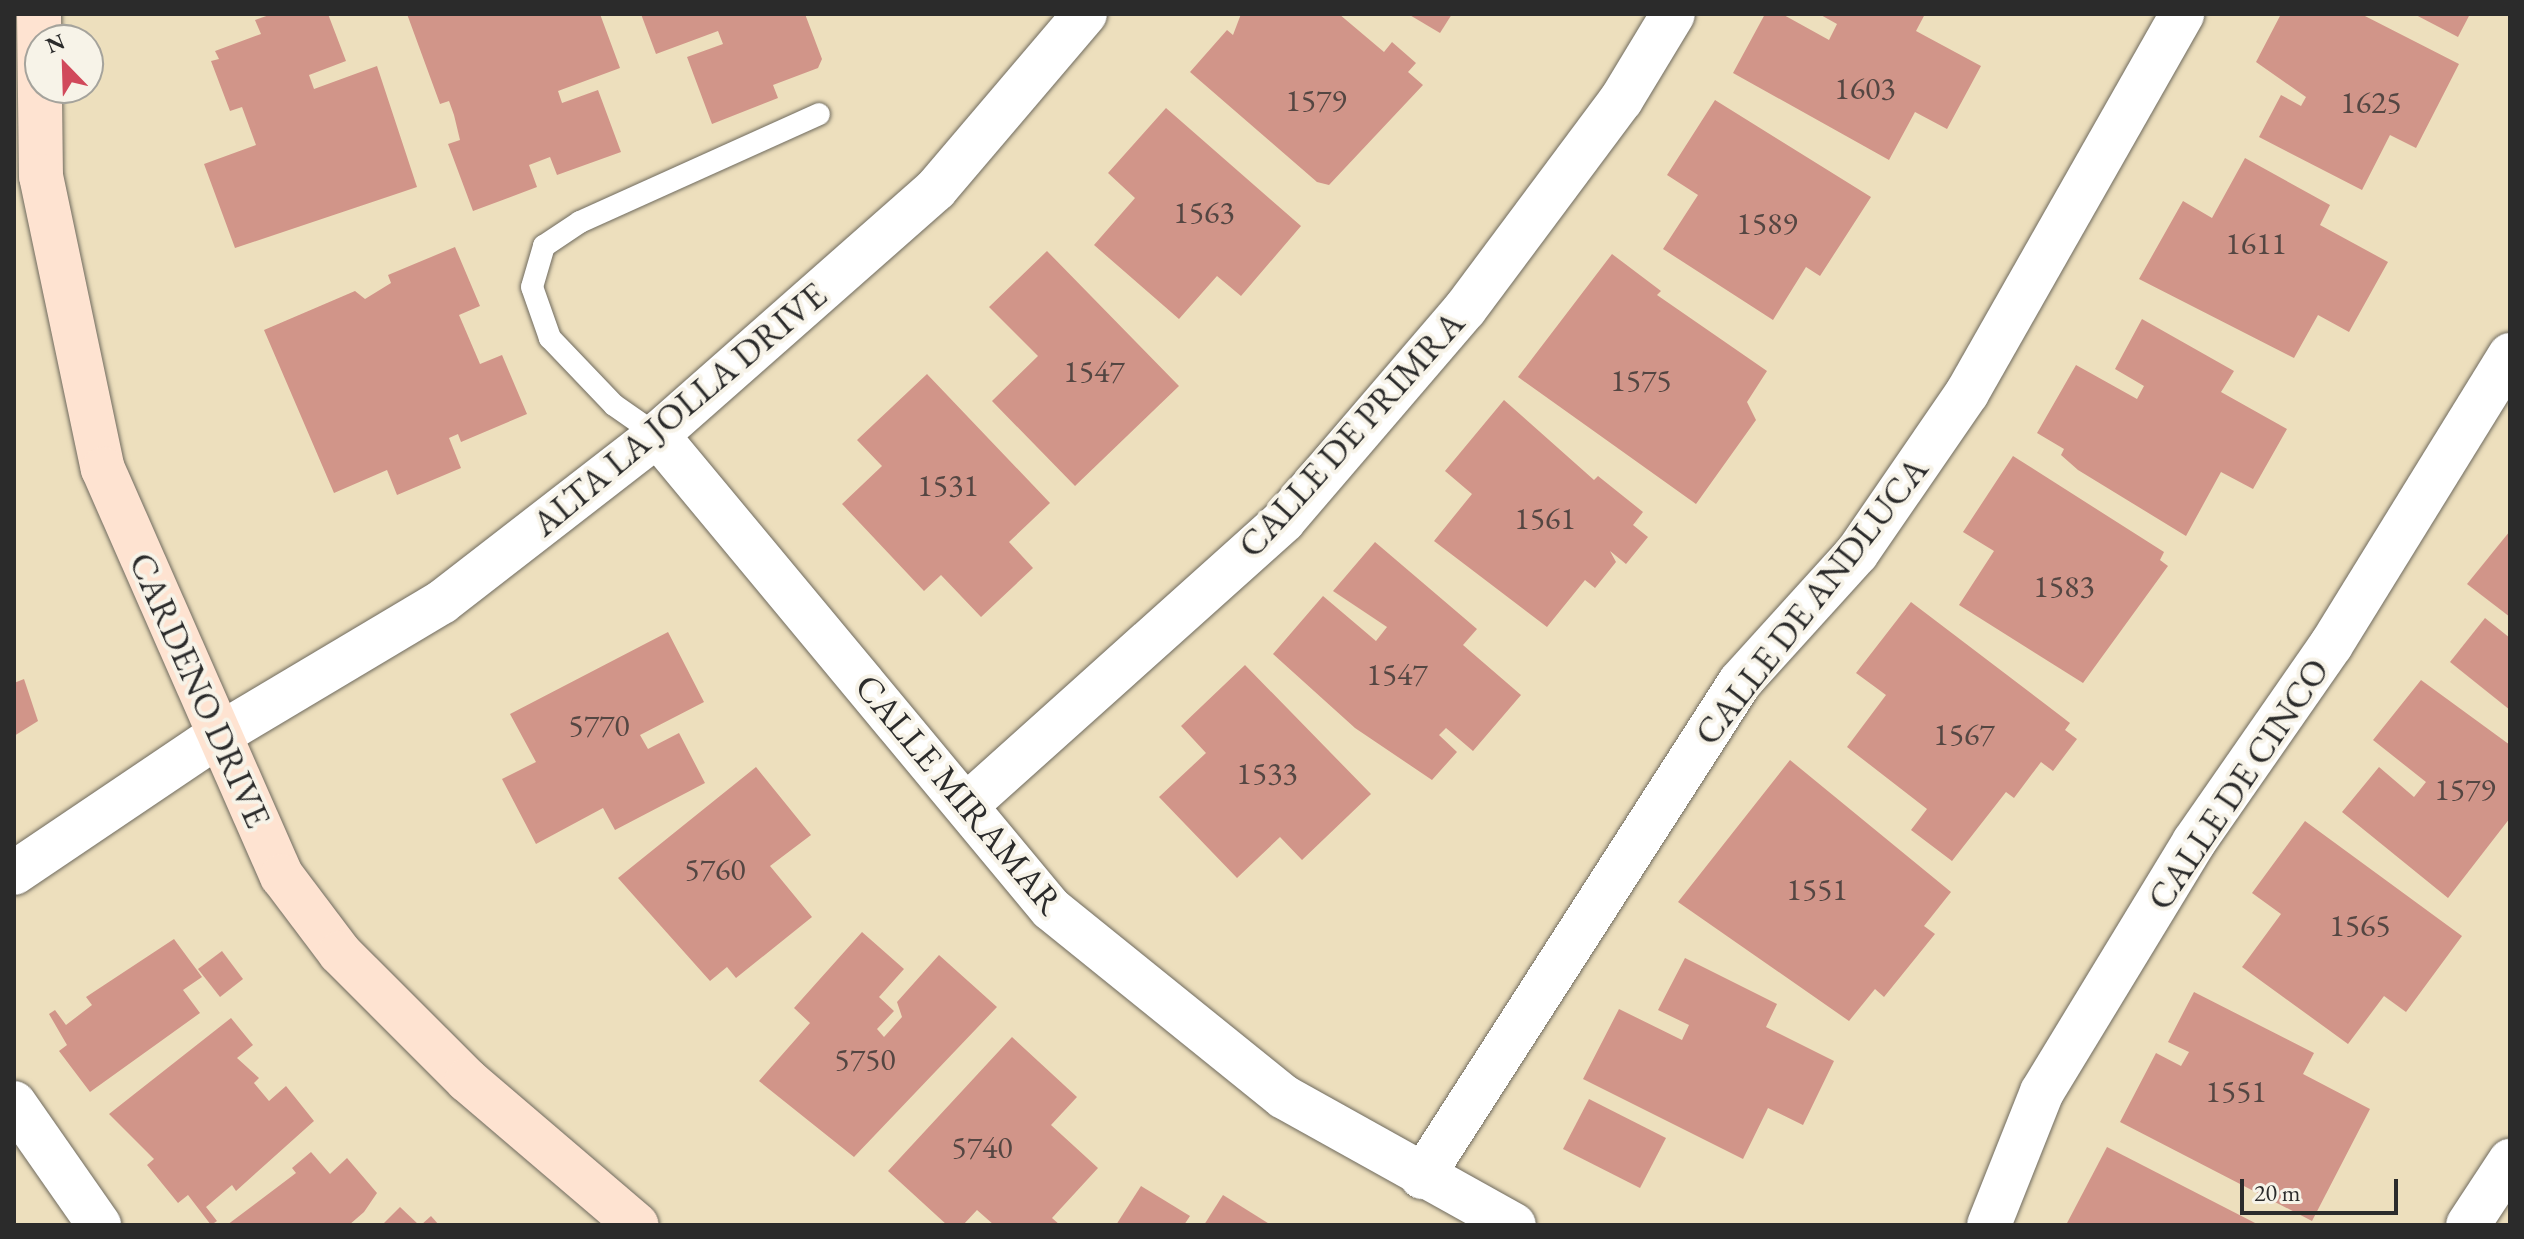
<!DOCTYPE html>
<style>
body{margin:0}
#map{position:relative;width:2524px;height:1239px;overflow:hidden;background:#eddfbd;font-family:"EB Garamond",serif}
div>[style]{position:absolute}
.building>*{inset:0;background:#d19589}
.roads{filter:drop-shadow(0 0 2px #6f6a5e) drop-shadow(0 0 2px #6f6a5e)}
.lane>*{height:22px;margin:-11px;padding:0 11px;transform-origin:11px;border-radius:11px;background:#fff}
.street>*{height:44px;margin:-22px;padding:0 22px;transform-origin:22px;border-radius:22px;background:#fff}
.secondary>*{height:44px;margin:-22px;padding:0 22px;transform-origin:22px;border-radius:22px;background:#fee3d1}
span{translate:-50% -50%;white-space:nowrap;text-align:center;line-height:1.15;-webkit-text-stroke:8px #f7f3e8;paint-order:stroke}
.number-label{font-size:32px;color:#544642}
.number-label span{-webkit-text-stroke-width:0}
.street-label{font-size:36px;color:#2b2b2b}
.frame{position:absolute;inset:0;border:16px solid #2b2b2b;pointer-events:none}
.north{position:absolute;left:24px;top:24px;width:80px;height:80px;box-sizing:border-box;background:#f7f3e8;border:2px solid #a5a39c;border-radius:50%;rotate:337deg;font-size:22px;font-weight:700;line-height:32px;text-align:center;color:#2b2b2b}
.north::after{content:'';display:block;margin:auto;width:28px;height:36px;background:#d1495b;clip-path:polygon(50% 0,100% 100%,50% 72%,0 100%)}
.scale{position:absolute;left:2240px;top:1179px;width:158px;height:36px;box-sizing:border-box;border:4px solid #2b2b2b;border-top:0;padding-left:10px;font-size:24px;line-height:28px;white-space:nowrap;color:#2b2b2b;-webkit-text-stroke:6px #f7f3e8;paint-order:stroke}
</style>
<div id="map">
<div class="building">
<div style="clip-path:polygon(272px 14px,328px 14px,346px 61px,309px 75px,314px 89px,377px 66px,417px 187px,235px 248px,204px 164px,256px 145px,242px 107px,230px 111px,211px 61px,219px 59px,215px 51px,261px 34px,255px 20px)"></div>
<div style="clip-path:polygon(407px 14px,600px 14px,620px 68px,558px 91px,562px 103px,598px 90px,621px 152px,557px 175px,550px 157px,529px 165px,537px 187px,473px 211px,448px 144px,460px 140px,454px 115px,449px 101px,440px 104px)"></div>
<div style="clip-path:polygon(641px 14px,805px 14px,822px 59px,818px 68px,773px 85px,778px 98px,712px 124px,687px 57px,723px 44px,718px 31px,656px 54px)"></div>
<div style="clip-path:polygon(1241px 14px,1339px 14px,1384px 52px,1392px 42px,1416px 63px,1408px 72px,1423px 85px,1329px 185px,1317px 182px,1190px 72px,1227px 30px,1233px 35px)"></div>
<div style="clip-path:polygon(1408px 14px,1452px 14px,1440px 33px)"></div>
<div style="clip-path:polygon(1765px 14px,1782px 14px,1829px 40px,1837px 24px,1819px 14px,1925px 14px,1916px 31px,1981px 66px,1947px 129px,1915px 112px,1889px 160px,1733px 73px)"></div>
<div style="clip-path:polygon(2281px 14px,2361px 14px,2459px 64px,2416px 148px,2390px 135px,2362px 190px,2259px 137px,2281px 95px,2301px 106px,2306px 97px,2256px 62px)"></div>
<div style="clip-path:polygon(2414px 14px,2470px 14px,2458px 37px)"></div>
<div style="clip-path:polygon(1715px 100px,1871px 197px,1820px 276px,1806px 267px,1773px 320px,1663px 249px,1698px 195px,1667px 175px)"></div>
<div style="clip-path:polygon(1166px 108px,1301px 226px,1241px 296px,1217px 276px,1179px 319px,1094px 245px,1135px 198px,1108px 173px)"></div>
<div style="clip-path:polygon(2245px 158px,2330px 205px,2320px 225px,2388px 262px,2349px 332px,2318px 315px,2294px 358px,2139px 279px,2183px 201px,2212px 218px)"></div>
<div style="clip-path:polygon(455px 247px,480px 306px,459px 315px,480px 364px,502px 355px,527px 414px,461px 442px,458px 434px,449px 438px,461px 468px,397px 495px,387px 470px,334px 493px,264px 330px,355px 291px,365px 299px,391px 283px,388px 275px)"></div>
<div style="clip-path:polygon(1047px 251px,1179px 386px,1075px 486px,992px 401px,1038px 356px,989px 307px)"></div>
<div style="clip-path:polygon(1612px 254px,1661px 291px,1657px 295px,1767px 371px,1747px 402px,1756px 420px,1696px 504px,1518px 377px)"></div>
<div style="clip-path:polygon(2142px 319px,2234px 371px,2221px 392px,2287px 429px,2253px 489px,2221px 472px,2186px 536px,2078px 470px,2061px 455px,2064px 449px,2037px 433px,2076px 365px,2137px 399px,2144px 386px,2115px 369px)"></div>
<div style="clip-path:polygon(927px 374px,1050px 503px,1009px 542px,1033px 568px,981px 617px,941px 575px,924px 591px,842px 504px,882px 466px,857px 440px)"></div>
<div style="clip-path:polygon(1504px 400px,1594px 480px,1598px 476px,1643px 512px,1633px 525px,1648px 537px,1626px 564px,1610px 551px,1616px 562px,1595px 588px,1585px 580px,1547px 627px,1434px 541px,1472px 494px,1445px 471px)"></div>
<div style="clip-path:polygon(2013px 456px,2164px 552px,2160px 560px,2168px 566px,2083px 683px,1959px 605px,1994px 551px,1963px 532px)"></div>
<div style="clip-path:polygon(2510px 531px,2510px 617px,2467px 584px)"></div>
<div style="clip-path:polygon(1375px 542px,1477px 629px,1463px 645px,1521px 695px,1473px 751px,1446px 728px,1439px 735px,1457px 752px,1432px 780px,1355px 728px,1273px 654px,1323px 596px,1376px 641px,1387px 627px,1333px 591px)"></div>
<div style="clip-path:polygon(1911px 602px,2070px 723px,2065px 730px,2077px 739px,2053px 771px,2041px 762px,2014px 798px,2006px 792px,1952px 861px,1911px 830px,1927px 809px,1847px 747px,1886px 695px,1856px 673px)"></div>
<div style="clip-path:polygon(2485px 618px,2510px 638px,2510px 710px,2450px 662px)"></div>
<div style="clip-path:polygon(668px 632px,704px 702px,640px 735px,648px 749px,679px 733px,705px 783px,615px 830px,603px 808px,536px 844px,502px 779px,536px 762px,510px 714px)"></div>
<div style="clip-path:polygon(1245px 665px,1371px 794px,1302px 860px,1280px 837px,1237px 878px,1159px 797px,1206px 753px,1181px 726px)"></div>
<div style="clip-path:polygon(24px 679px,38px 721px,14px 736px,14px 683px)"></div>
<div style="clip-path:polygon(2421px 680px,2510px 745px,2510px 818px,2448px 898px,2342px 812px,2379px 767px,2414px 797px,2426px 782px,2373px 740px)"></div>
<div style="clip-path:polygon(1790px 760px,1951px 892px,1924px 926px,1935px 934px,1884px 997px,1875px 989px,1849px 1021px,1678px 902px)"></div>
<div style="clip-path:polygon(756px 767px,811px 835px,770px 866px,812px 917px,736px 978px,727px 967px,710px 981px,618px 878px)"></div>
<div style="clip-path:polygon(2305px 821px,2462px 936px,2406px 1012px,2384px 996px,2348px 1044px,2242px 967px,2281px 914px,2252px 893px)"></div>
<div style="clip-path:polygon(862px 932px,904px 969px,879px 997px,894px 1011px,877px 1029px,884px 1037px,902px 1017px,897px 1002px,939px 955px,997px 1007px,854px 1157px,759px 1081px,810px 1023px,794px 1008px)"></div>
<div style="clip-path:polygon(174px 939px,202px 977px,183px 990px,200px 1013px,90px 1092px,59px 1051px,67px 1045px,49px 1014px,55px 1010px,66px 1025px,92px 1005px,86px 997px)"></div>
<div style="clip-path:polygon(222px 951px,243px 979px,220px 997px,198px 969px)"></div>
<div style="clip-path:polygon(1685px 958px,1777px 1004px,1766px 1027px,1834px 1061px,1803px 1125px,1768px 1108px,1743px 1159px,1583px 1079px,1619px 1009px,1682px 1040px,1689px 1025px,1658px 1010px)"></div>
<div style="clip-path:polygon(2194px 992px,2314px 1053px,2303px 1074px,2370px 1109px,2312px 1221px,2120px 1122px,2156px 1053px,2181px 1066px,2189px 1052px,2168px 1042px)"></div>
<div style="clip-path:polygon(231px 1018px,253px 1045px,237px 1058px,259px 1078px,254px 1083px,269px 1101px,286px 1086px,314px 1121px,236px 1191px,232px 1185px,206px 1207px,217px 1221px,211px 1225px,188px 1195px,178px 1203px,147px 1165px,154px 1159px,109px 1114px)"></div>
<div style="clip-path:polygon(1012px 1037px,1077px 1097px,1051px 1125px,1098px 1168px,1052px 1218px,1060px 1225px,994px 1225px,977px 1210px,963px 1225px,947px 1225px,888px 1171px)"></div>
<div style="clip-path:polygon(1589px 1099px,1666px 1138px,1640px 1188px,1563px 1149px)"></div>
<div style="clip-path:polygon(2107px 1147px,2259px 1225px,2066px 1225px)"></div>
<div style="clip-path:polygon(311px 1152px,330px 1174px,347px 1158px,377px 1193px,364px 1212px,349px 1225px,227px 1225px,296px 1173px,292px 1168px)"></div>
<div style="clip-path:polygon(1141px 1186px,1190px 1216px,1184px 1225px,1116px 1225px)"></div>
<div style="clip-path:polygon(1223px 1195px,1271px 1225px,1204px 1225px)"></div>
<div style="clip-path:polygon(400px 1207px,419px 1225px,382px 1225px)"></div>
<div style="clip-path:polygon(431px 1216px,439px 1225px,421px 1225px)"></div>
</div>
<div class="roads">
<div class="lane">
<div style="left:657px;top:435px;width:52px;rotate:-145.1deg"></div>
<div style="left:614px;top:405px;width:93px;rotate:-133.7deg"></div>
<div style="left:550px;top:338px;width:54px;rotate:-109.4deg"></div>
<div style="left:532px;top:287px;width:43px;rotate:-73.7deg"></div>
<div style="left:544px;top:246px;width:43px;rotate:-33.7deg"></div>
<div style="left:580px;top:222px;width:262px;rotate:-24.3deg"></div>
</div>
<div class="street">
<div style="left:657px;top:435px;width:616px;rotate:50.27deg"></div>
<div style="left:1051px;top:909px;width:299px;rotate:38.9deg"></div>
<div style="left:1284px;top:1097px;width:263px;rotate:29.1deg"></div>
<div style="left:969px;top:803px;width:423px;rotate:-41.9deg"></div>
<div style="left:1284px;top:520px;width:278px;rotate:-49.4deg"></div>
<div style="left:1465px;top:309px;width:261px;rotate:-53.3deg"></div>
<div style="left:1621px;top:100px;width:100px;rotate:-58.8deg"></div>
<div style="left:14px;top:873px;width:245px;rotate:-34deg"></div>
<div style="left:217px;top:736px;width:262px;rotate:-30.8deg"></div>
<div style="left:442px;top:602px;width:272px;rotate:-37.8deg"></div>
<div style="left:657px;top:435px;width:372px;rotate:-41.4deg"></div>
<div style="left:936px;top:189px;width:230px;rotate:-49.6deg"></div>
<div style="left:14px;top:1103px;width:149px;rotate:55.1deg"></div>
<div style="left:1422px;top:1177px;width:588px;rotate:-57.28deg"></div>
<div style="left:1740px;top:682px;width:174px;rotate:-47.8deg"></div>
<div style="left:1857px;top:553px;width:194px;rotate:-55.5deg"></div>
<div style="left:1967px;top:393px;width:436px;rotate:-60.4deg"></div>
<div style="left:1989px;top:1225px;width:143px;rotate:-68.3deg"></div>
<div style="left:2042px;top:1092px;width:293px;rotate:-58.7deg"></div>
<div style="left:2194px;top:842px;width:240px;rotate:-55.2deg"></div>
<div style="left:2331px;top:645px;width:341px;rotate:-58.3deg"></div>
<div style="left:2468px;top:1225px;width:77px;rotate:-56.7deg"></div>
</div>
<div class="secondary">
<div style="left:39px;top:14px;width:162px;rotate:89.3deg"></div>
<div style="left:41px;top:176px;width:299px;rotate:78.1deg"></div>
<div style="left:103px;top:469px;width:445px;rotate:66.3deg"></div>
<div style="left:282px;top:876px;width:96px;rotate:53deg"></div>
<div style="left:340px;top:953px;width:180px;rotate:45deg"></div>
<div style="left:467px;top:1080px;width:223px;rotate:40.5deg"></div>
</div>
</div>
<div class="number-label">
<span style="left:1865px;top:88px">1603</span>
<span style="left:1316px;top:100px">1579</span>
<span style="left:2371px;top:102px">1625</span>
<span style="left:1204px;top:212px">1563</span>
<span style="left:1767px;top:223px">1589</span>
<span style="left:2256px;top:243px">1611</span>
<span style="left:1094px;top:371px">1547</span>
<span style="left:1641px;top:380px">1575</span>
<span style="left:948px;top:485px">1531</span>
<span style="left:1545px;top:518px">1561</span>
<span style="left:2064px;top:586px">1583</span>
<span style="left:1397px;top:674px">1547</span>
<span style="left:599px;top:725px">5770</span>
<span style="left:1964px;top:734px">1567</span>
<span style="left:1267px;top:773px">1533</span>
<span style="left:2465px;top:789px">1579</span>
<span style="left:715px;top:869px">5760</span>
<span style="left:1817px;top:889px">1551</span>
<span style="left:2360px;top:925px">1565</span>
<span style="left:865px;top:1059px">5750</span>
<span style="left:2236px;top:1091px">1551</span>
<span style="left:982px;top:1147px">5740</span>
</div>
<div class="street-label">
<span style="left:679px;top:409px;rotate:-40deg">ALTA LA JOLLA DRIVE</span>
<span style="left:1351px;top:434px;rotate:-48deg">CALLE DE PRIMRA</span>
<span style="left:1811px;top:601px;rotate:-52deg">CALLE DE ANDLUCA</span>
<span style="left:200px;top:690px;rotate:66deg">CARDENO DRIVE</span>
<span style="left:2238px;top:784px;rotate:-56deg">CALLE DE CINCO</span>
<span style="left:959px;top:794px;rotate:50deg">CALLE MIRAMAR</span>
</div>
<div class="frame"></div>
<div class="north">N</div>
<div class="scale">20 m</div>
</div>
